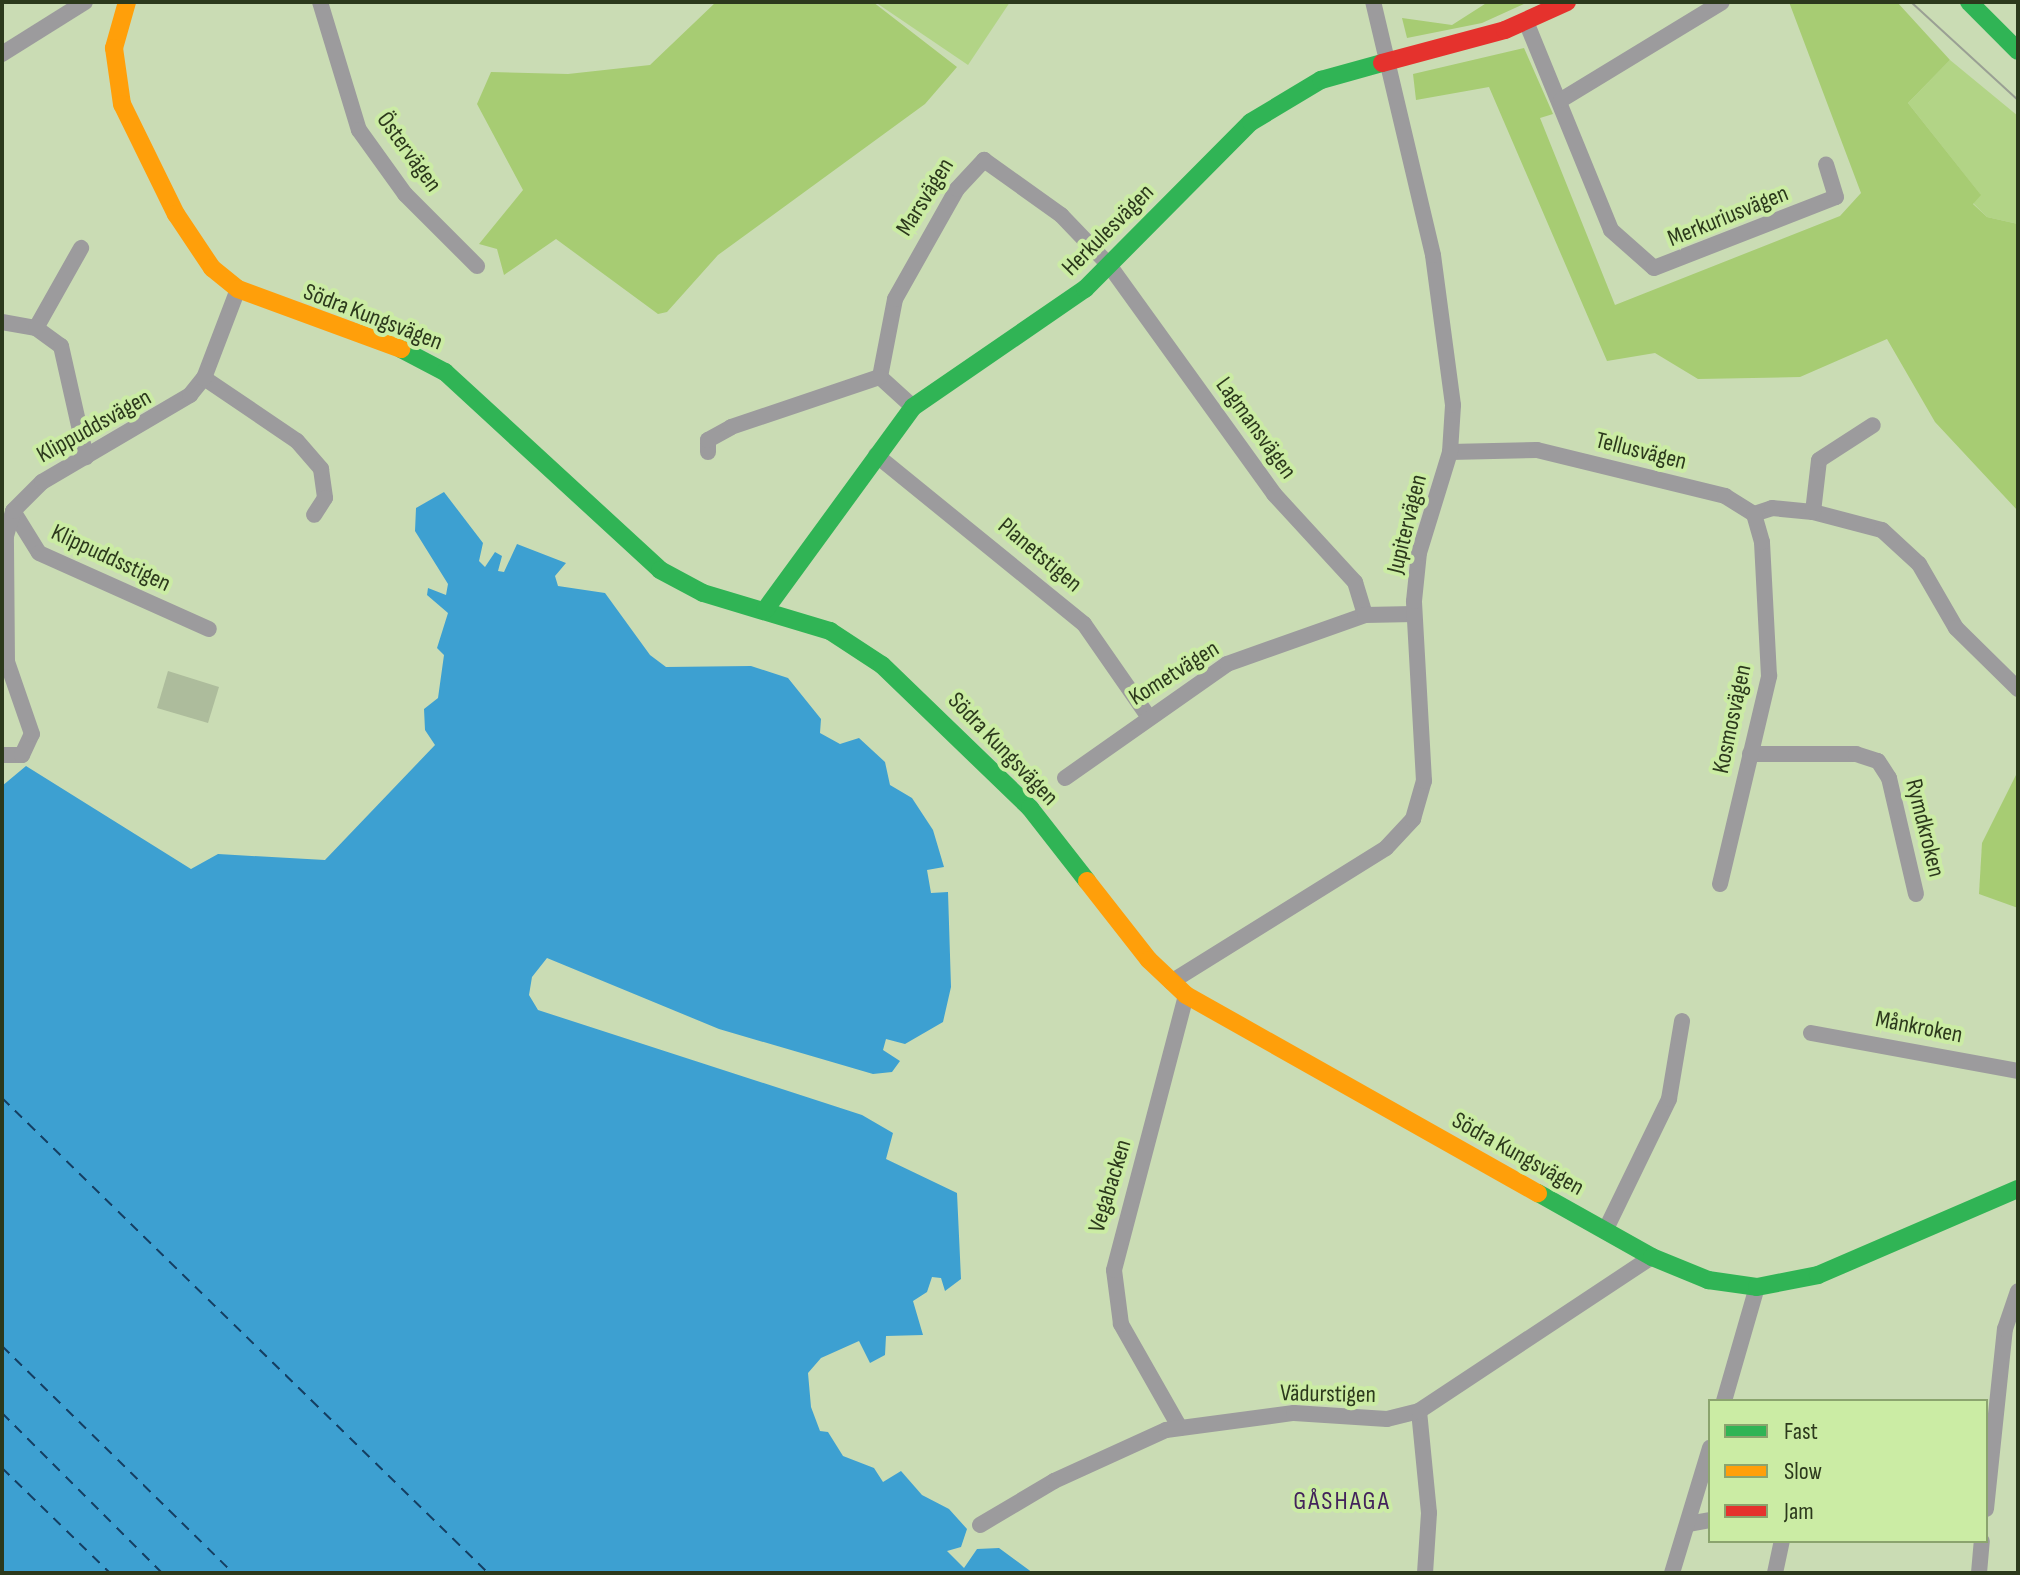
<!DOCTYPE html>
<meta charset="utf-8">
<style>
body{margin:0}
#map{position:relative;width:2020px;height:1575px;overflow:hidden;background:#cadcb4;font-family:"Sofia Sans Condensed",sans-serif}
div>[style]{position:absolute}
.green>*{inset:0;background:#b2d486}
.forest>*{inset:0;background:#a7cc73}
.water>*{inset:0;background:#3da0d1}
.ferry>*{height:2px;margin-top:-1px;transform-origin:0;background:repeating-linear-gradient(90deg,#143e62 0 10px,transparent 0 18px)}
.building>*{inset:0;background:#adbc9c}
.street>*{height:16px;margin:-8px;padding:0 8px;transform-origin:8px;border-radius:8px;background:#9c9b9d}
.fast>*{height:18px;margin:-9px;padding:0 9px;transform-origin:9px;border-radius:9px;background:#30b455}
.slow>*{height:18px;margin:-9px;padding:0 9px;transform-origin:9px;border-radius:9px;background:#ff9f0a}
.jam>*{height:18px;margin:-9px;padding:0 9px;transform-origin:9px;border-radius:9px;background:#e5322d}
.tram>*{height:2px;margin:-1px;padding:0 1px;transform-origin:1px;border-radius:1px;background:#9aa094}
span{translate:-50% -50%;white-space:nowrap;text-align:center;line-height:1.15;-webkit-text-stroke:8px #cbeca4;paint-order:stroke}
.street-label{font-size:24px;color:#2c391c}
.neighbourhood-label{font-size:26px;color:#43235b;letter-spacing:2px}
.frame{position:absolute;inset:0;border:4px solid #2c391c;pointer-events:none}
.legend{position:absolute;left:1708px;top:1399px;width:280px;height:144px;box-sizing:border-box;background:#cbeca4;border:2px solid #8ba46e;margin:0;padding:10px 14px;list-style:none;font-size:24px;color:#2c391c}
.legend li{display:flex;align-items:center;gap:16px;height:40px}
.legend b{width:40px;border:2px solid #8ba46e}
</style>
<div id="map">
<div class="green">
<div style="clip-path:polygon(875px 2px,1010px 2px,968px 65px)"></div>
<div style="clip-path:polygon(1950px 60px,2018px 116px,2018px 224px,1987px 217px,1973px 203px,1980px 194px,1908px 103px)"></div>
</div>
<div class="forest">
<div style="clip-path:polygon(716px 2px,873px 2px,957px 67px,925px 104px,718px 255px,667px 312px,658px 314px,556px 239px,504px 275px,497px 249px,479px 244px,523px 190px,477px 104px,491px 72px,568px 74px,650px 65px)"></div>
<div style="clip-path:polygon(1488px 2px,1528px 2px,1482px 23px,1407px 38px,1402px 18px,1452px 25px)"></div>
<div style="clip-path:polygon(1789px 2px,1897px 2px,1950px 60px,1908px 103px,1981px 195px,1973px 204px,1987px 217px,2018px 224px,2018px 511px,1935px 422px,1887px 339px,1800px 377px,1698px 379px,1655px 353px,1607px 361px,1489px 87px,1416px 100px,1413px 74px,1524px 48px,1553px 114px,1540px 118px,1615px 305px,1840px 216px,1861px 193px)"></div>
<div style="clip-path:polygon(2018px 771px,2018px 908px,1979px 894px,1982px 843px)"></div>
</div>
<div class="water">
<div style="clip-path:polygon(444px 492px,483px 543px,479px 561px,485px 567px,495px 552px,502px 556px,498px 571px,504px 572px,517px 544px,566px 563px,555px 576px,558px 586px,605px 593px,650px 655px,666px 667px,751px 666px,788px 678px,821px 719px,820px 733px,840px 744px,859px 738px,885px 762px,890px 785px,912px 798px,933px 830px,944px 867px,927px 870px,931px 893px,948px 892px,951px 987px,943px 1022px,905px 1044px,886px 1039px,883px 1050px,900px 1061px,892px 1072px,873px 1074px,719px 1029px,547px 958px,532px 977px,529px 995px,538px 1010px,862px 1115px,893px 1133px,886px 1159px,957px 1193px,961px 1279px,945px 1291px,941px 1278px,932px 1277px,927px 1292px,913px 1301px,923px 1335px,886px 1336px,885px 1355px,870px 1363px,859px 1341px,821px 1358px,808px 1373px,811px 1407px,820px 1431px,828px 1432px,843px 1456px,874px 1468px,883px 1482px,901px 1471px,922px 1495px,949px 1509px,967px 1529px,961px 1547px,947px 1551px,964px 1568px,977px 1549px,999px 1548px,1033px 1573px,2px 1573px,2px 786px,26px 766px,191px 869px,218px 854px,325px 860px,435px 745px,425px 730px,424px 709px,438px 698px,444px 655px,437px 648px,448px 613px,427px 595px,428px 588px,446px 595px,448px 584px,415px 531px,416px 508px)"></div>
</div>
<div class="ferry">
<div style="left:2px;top:1098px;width:680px;rotate:44.34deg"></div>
<div style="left:2px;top:1346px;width:324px;rotate:44.5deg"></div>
<div style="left:2px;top:1413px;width:226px;rotate:45deg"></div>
<div style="left:2px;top:1468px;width:151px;rotate:44.2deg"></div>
</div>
<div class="building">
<div style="clip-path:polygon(168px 671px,219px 687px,208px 723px,157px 708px)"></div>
</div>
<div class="street">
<div style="left:320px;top:2px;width:134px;rotate:73.1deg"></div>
<div style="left:359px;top:130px;width:79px;rotate:54.3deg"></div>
<div style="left:405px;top:194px;width:102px;rotate:45deg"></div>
<div style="left:1527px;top:24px;width:222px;rotate:67.8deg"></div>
<div style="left:1611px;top:230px;width:57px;rotate:41.5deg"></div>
<div style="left:1654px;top:268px;width:195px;rotate:-21.3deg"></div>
<div style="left:1836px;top:197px;width:34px;rotate:-107deg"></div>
<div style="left:2px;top:54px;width:98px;rotate:-32.1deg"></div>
<div style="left:1561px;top:100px;width:188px;rotate:-31.3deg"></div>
<div style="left:2px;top:322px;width:35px;rotate:10deg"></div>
<div style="left:36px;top:328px;width:31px;rotate:36deg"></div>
<div style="left:61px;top:346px;width:114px;rotate:77.3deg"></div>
<div style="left:36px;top:328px;width:92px;rotate:-60.6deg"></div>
<div style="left:204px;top:378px;width:112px;rotate:34.1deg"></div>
<div style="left:297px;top:441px;width:37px;rotate:49deg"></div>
<div style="left:321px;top:469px;width:29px;rotate:82deg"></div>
<div style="left:325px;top:498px;width:20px;rotate:123deg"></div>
<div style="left:913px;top:407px;width:45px;rotate:-137.7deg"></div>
<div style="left:880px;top:377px;width:79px;rotate:-79.1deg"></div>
<div style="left:895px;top:299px;width:126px;rotate:-60.6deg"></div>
<div style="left:957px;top:189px;width:40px;rotate:-47deg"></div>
<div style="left:984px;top:160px;width:95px;rotate:35.5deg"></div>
<div style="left:1061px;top:215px;width:69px;rotate:46.2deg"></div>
<div style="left:1109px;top:265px;width:282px;rotate:54.2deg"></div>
<div style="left:1274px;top:494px;width:120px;rotate:47.4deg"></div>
<div style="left:1355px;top:582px;width:34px;rotate:73deg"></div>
<div style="left:708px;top:452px;width:12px;rotate:-90deg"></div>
<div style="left:708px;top:440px;width:26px;rotate:-29deg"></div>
<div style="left:731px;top:427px;width:157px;rotate:-18.6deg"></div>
<div style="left:1450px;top:452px;width:87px;rotate:-1.3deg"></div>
<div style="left:1537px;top:450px;width:194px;rotate:13.7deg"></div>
<div style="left:1725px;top:496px;width:34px;rotate:32deg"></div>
<div style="left:1754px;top:514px;width:19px;rotate:-18deg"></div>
<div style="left:1772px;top:508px;width:41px;rotate:5.6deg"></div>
<div style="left:1813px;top:512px;width:71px;rotate:14.6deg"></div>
<div style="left:1882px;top:530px;width:50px;rotate:42.6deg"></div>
<div style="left:1919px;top:564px;width:74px;rotate:60deg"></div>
<div style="left:1956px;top:628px;width:87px;rotate:44.5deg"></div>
<div style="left:876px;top:455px;width:268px;rotate:39.1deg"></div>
<div style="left:1084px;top:624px;width:112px;rotate:55.2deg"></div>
<div style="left:13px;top:511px;width:49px;rotate:58.2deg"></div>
<div style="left:39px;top:553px;width:186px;rotate:24.1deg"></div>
<div style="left:1813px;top:512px;width:52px;rotate:-83.4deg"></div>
<div style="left:1819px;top:460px;width:64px;rotate:-32.9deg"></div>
<div style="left:1750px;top:754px;width:106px"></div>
<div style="left:1856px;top:754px;width:23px;rotate:18deg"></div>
<div style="left:1878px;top:761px;width:20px;rotate:57deg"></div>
<div style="left:1889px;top:778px;width:119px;rotate:76.9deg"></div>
<div style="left:2px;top:755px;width:20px"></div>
<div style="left:22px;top:755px;width:23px;rotate:-65deg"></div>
<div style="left:32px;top:734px;width:76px;rotate:-109.1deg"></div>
<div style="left:7px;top:662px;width:126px;rotate:-90.5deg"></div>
<div style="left:6px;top:536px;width:26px;rotate:-74deg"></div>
<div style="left:13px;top:511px;width:41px;rotate:-45deg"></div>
<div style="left:42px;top:482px;width:172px;rotate:-30.4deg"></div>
<div style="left:190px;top:395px;width:22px;rotate:-51deg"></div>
<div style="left:204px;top:378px;width:95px;rotate:-69.1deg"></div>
<div style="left:1065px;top:778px;width:198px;rotate:-35.1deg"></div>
<div style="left:1227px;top:664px;width:146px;rotate:-19.5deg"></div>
<div style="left:1365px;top:615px;width:49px;rotate:-1.2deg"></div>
<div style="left:1720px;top:884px;width:214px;rotate:-76.7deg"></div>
<div style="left:1769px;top:676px;width:134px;rotate:-93deg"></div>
<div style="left:1762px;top:542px;width:29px;rotate:-106deg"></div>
<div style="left:1171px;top:982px;width:253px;rotate:-31.9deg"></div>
<div style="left:1386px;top:848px;width:40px;rotate:-47deg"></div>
<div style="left:1413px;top:819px;width:40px;rotate:-74deg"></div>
<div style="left:1424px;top:781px;width:180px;rotate:-93.2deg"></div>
<div style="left:1414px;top:601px;width:48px;rotate:-84.1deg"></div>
<div style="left:1419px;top:553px;width:106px;rotate:-72.9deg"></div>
<div style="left:1450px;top:452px;width:47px;rotate:-86.3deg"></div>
<div style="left:1453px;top:405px;width:151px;rotate:-97.6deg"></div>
<div style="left:1433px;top:255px;width:260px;rotate:-103.3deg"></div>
<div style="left:1811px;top:1033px;width:210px;rotate:10.4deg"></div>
<div style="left:1605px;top:1231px;width:147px;rotate:-64.1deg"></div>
<div style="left:1669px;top:1099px;width:79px;rotate:-80.5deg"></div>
<div style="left:1724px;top:1401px;width:119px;rotate:-73.9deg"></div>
<div style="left:1419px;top:1411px;width:102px;rotate:84.4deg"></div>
<div style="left:1429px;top:1513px;width:60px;rotate:93.8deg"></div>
<div style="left:1180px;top:1428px;width:120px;rotate:-119.6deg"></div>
<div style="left:1121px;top:1324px;width:54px;rotate:-97.4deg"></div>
<div style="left:1114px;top:1270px;width:284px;rotate:-75.3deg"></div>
<div style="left:1986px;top:1509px;width:181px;rotate:-84deg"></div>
<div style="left:2005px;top:1329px;width:40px;rotate:-71.1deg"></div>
<div style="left:1688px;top:1524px;width:22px;rotate:-10deg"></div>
<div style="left:980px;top:1525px;width:86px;rotate:-30.7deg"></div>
<div style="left:1054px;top:1481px;width:123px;rotate:-24.5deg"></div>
<div style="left:1166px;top:1430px;width:129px;rotate:-7.6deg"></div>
<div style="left:1294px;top:1413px;width:93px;rotate:3.7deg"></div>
<div style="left:1387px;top:1419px;width:33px;rotate:-14deg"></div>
<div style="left:1419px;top:1411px;width:279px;rotate:-33.5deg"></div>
<div style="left:1672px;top:1573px;width:131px;rotate:-73.1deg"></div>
<div style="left:1775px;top:1573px;width:33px;rotate:-78deg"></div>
<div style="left:1979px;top:1573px;width:32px;rotate:-85deg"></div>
</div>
<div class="fast">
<div style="left:1969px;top:2px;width:69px;rotate:45deg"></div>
<div style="left:401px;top:349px;width:50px;rotate:27.6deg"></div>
<div style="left:445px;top:372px;width:292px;rotate:42.6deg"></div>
<div style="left:660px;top:570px;width:49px;rotate:28.1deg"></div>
<div style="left:703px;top:593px;width:133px;rotate:16.7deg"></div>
<div style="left:830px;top:631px;width:62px;rotate:33.2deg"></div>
<div style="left:882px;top:665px;width:206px;rotate:44deg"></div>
<div style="left:1030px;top:808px;width:93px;rotate:52deg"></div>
<div style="left:765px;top:610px;width:251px;rotate:-53.9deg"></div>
<div style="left:913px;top:407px;width:209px;rotate:-34.5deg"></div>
<div style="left:1085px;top:289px;width:235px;rotate:-45.2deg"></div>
<div style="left:1251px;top:122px;width:82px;rotate:-31deg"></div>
<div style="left:1321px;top:80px;width:63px;rotate:-15.6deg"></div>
<div style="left:1538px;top:1193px;width:131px;rotate:29.3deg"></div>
<div style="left:1652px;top:1257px;width:61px;rotate:22.3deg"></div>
<div style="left:1708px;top:1280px;width:49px;rotate:8.1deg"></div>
<div style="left:1757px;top:1287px;width:62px;rotate:-11.1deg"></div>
<div style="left:1818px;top:1275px;width:218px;rotate:-23.3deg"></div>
</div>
<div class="slow">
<div style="left:127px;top:2px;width:48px;rotate:105.8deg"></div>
<div style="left:114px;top:48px;width:57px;rotate:81.9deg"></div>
<div style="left:122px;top:104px;width:123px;rotate:63.9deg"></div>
<div style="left:176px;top:214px;width:65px;rotate:56.3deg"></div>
<div style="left:212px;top:268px;width:33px;rotate:39deg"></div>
<div style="left:238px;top:289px;width:174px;rotate:20.2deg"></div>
<div style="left:1087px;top:881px;width:100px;rotate:51.9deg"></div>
<div style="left:1149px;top:960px;width:51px;rotate:43.4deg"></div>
<div style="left:1186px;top:995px;width:404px;rotate:29.4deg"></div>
</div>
<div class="jam">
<div style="left:1382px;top:63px;width:127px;rotate:-15deg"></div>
<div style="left:1505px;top:30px;width:68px;rotate:-24.3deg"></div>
</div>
<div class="tram">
<div style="left:1911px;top:2px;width:145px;rotate:42.5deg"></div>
</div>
<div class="street-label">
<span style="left:409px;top:152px;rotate:54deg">Östervägen</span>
<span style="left:925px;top:197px;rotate:-58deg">Marsvägen</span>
<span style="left:1728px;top:216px;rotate:-22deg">Merkuriusvägen</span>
<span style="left:1108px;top:230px;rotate:-45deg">Herkulesvägen</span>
<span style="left:373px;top:317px;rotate:21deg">Södra Kungsvägen</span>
<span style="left:94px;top:426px;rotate:-29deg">Klippuddsvägen</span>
<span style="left:1256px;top:428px;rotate:54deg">Lagmansvägen</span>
<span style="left:1641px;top:451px;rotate:14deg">Tellusvägen</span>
<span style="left:1407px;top:524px;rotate:-76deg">Jupitervägen</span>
<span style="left:1040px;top:555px;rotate:40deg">Planetstigen</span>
<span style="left:111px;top:558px;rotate:25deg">Klippuddsstigen</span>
<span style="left:1174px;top:673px;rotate:-32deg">Kometvägen</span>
<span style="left:1732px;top:719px;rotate:-78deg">Kosmosvägen</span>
<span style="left:1003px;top:749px;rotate:46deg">Södra Kungsvägen</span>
<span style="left:1925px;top:828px;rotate:76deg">Rymdkroken</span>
<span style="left:1919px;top:1027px;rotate:11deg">Månkroken</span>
<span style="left:1518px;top:1154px;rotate:29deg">Södra Kungsvägen</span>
<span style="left:1110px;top:1186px;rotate:-73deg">Vegabacken</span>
<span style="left:1328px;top:1394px;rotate:1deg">Vädurstigen</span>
</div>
<div class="neighbourhood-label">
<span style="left:1342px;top:1502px">GÅSHAGA</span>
</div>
<div class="frame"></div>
<ul class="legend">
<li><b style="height:10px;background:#30b455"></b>Fast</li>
<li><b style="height:10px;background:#ff9f0a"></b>Slow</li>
<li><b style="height:10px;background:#e5322d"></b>Jam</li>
</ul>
</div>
